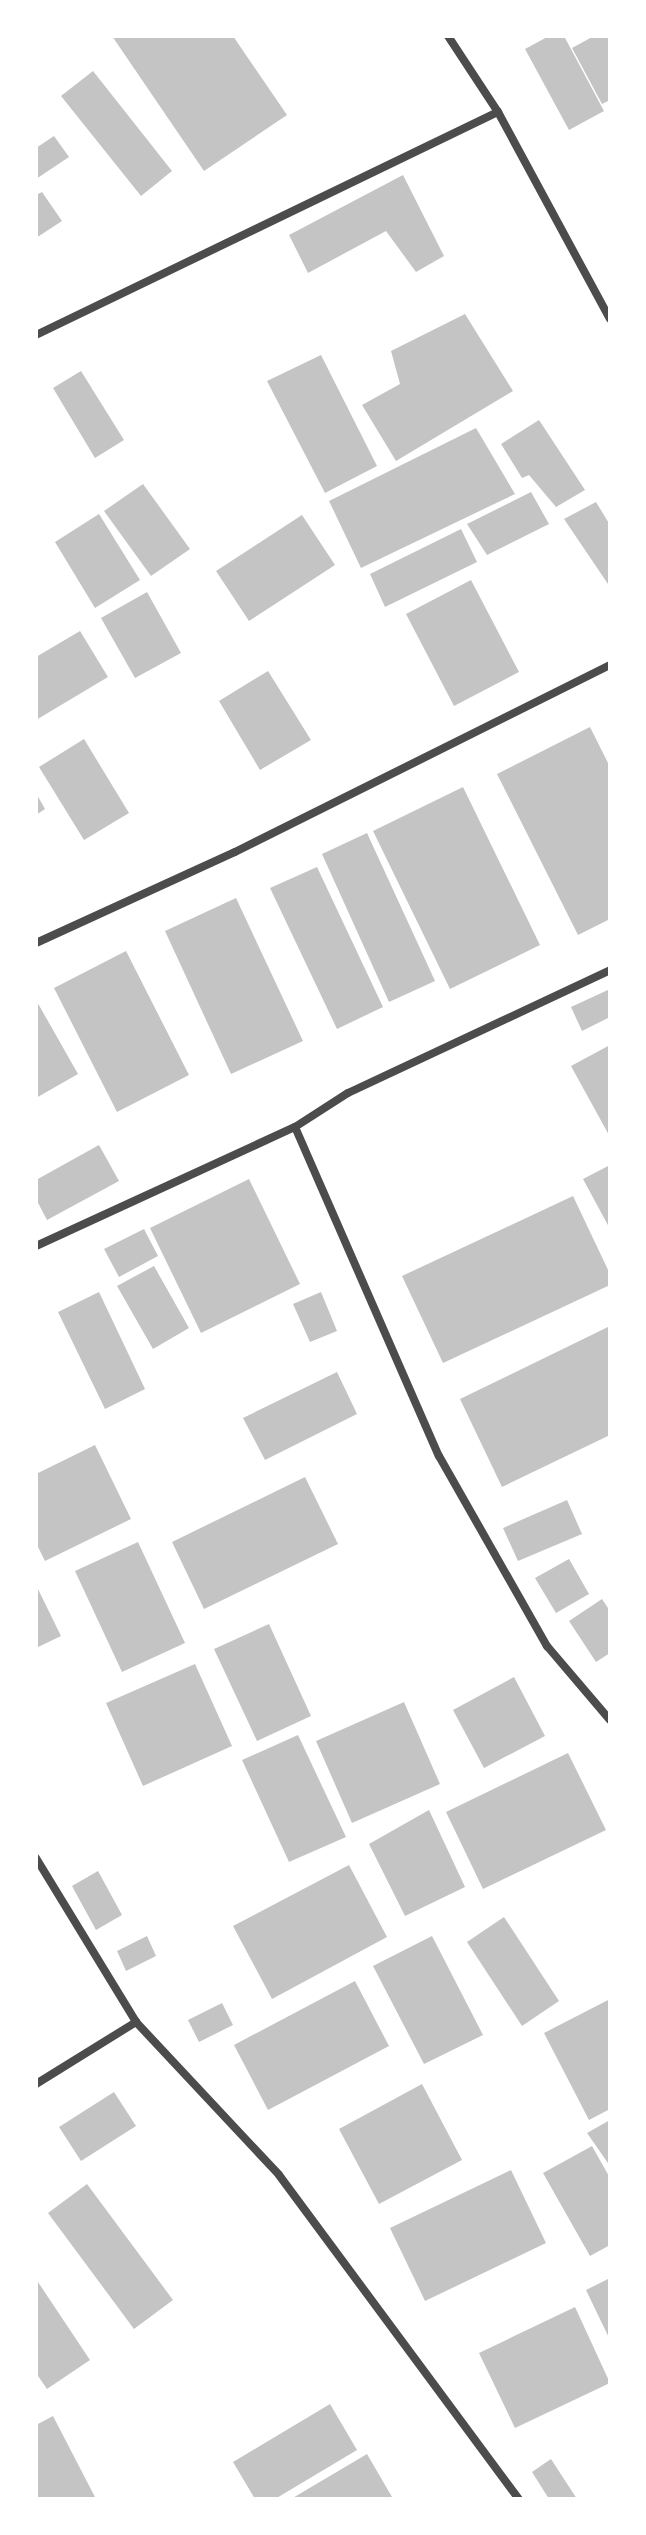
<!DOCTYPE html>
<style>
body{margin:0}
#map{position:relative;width:646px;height:2535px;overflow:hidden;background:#fff;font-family:"Roboto Condensed",sans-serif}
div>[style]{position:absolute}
.building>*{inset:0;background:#c4c4c4}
.minor>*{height:8px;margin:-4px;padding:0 4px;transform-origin:4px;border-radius:4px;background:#4c4c4c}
span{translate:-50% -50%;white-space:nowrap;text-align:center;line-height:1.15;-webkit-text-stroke:6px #fff;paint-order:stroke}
.frame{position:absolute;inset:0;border:38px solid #fff;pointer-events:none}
</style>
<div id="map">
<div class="building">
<div style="clip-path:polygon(112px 36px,233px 36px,287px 115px,204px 171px)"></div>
<div style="clip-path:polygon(549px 36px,564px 36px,604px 111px,569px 130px,525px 49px)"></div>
<div style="clip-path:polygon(594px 36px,610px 36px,610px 100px,602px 104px,572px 48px)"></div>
<div style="clip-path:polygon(93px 71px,172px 171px,141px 196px,61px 96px)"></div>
<div style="clip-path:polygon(54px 136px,69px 157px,36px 179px,36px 148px)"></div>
<div style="clip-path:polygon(403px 175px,444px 256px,416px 272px,386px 231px,308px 273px,289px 235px)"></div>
<div style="clip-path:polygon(42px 192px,62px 221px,36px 238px,36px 195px)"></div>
<div style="clip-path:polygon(465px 314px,513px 391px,396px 461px,362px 405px,400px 384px,391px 351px)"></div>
<div style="clip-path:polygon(321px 355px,377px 466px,325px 493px,267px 381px)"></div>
<div style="clip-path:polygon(81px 371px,124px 440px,95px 458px,53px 388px)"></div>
<div style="clip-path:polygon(539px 420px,585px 490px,556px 507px,529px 475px,522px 478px,501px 444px)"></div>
<div style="clip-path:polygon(476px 428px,515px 494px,361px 568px,329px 501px)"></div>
<div style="clip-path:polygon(143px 484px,190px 549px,151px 576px,104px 511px)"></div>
<div style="clip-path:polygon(531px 492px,549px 524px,487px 555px,467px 524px)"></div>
<div style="clip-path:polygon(596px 502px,610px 525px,610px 587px,564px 519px)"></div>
<div style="clip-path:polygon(99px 514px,140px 580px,95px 608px,55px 542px)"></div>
<div style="clip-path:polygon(302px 515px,335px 565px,249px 621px,216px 571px)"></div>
<div style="clip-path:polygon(461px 529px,477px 562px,385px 607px,370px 574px)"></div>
<div style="clip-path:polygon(471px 580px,519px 672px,454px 706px,406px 614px)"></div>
<div style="clip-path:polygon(147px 592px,181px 653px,135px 678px,101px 618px)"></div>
<div style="clip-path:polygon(80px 631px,108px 677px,36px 720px,36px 657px)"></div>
<div style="clip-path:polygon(268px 671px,311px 740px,260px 770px,219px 701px)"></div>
<div style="clip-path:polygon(590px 727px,610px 767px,610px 919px,578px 935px,497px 774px)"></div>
<div style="clip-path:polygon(84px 739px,129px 813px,84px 840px,39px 767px)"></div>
<div style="clip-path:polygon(463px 787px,540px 945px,450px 989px,373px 831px)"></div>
<div style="clip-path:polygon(36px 793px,45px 809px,36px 815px)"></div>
<div style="clip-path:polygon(367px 833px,435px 981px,389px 1002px,322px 854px)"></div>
<div style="clip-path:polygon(317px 867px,383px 1007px,337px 1029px,270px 888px)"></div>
<div style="clip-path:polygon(236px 898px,303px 1041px,231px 1074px,165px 931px)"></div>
<div style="clip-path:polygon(126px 951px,189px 1075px,117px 1112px,54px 988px)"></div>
<div style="clip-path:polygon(610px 989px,610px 1017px,582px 1031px,571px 1007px)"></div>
<div style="clip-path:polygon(36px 1000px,78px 1074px,36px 1098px)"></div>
<div style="clip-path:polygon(610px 1045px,610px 1137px,571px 1066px)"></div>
<div style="clip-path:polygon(99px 1145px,119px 1181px,47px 1220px,36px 1199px,36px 1180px)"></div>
<div style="clip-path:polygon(610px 1165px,610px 1229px,583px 1179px)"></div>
<div style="clip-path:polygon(249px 1179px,300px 1284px,201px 1333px,150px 1228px)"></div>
<div style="clip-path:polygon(573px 1196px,610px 1274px,610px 1285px,443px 1363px,402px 1276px)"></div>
<div style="clip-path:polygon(144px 1229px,158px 1256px,119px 1277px,104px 1249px)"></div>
<div style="clip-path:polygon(154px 1266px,189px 1328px,153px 1349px,117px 1286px)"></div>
<div style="clip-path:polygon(99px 1292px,145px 1389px,105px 1409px,58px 1312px)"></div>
<div style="clip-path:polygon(321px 1292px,337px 1331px,310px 1342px,293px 1304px)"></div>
<div style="clip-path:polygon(610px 1326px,610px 1435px,502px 1487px,460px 1399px)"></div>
<div style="clip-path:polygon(337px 1372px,357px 1414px,265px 1460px,243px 1418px)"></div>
<div style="clip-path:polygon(95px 1445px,131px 1519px,45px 1561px,36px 1543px,36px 1474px)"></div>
<div style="clip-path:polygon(305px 1477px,338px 1544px,204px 1609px,172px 1542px)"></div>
<div style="clip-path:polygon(567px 1500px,582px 1534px,518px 1561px,503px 1528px)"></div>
<div style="clip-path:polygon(138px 1542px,185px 1643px,122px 1672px,75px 1571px)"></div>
<div style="clip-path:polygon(569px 1559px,589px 1594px,556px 1613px,535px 1578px)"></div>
<div style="clip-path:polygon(36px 1585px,61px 1636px,36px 1648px)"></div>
<div style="clip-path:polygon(602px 1599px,610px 1611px,610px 1653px,596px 1662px,569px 1621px)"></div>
<div style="clip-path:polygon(269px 1624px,311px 1716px,257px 1741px,214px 1649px)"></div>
<div style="clip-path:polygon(195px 1664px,232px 1746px,143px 1786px,106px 1703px)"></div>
<div style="clip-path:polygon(514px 1677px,545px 1736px,484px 1768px,453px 1710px)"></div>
<div style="clip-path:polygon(404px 1702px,440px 1784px,352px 1823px,316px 1741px)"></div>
<div style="clip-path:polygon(298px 1735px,346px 1837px,289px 1862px,242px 1760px)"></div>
<div style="clip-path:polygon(568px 1753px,606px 1830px,483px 1889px,446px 1812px)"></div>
<div style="clip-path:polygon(429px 1810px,465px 1887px,405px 1916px,369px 1844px)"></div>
<div style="clip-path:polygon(349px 1865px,387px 1937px,272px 1999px,233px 1926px)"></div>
<div style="clip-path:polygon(98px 1871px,122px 1915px,96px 1930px,72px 1886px)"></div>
<div style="clip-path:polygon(504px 1917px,559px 2001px,522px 2026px,467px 1942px)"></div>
<div style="clip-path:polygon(147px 1936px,156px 1956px,126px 1971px,117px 1951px)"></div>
<div style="clip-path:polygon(432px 1936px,483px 2035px,424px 2064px,373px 1966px)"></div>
<div style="clip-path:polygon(355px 1981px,389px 2046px,268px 2110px,234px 2045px)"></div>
<div style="clip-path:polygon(610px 1999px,610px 2109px,589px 2120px,544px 2033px)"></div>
<div style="clip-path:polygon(222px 2003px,233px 2025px,199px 2042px,188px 2020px)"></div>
<div style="clip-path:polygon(422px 2084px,462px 2160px,379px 2204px,339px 2129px)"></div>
<div style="clip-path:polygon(114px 2092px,136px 2126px,81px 2161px,59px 2127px)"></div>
<div style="clip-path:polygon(610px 2120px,610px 2166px,587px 2133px)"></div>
<div style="clip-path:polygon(592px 2146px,610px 2178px,610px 2245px,590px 2256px,543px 2173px)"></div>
<div style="clip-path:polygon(511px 2170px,546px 2243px,425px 2301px,390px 2228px)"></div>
<div style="clip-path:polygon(87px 2184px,173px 2300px,134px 2329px,48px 2213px)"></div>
<div style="clip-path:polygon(610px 2278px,610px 2340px,586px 2290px)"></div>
<div style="clip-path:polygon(36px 2279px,90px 2360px,47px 2389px,36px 2373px)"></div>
<div style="clip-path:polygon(575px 2307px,610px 2383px,515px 2428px,479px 2353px)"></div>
<div style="clip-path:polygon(330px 2404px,357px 2450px,275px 2499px,255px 2499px,233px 2462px)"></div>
<div style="clip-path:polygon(53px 2416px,96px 2499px,36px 2499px,36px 2425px)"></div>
<div style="clip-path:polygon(367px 2454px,392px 2497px,291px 2499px)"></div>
<div style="clip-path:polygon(551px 2459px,577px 2499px,549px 2499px,532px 2472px)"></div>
</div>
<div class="minor">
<div style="left:448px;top:36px;width:91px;rotate:56.7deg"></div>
<div style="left:498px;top:112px;width:235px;rotate:61.6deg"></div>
<div style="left:36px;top:335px;width:513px;rotate:-25.77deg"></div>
<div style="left:36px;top:943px;width:219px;rotate:-24.6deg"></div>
<div style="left:235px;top:852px;width:419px;rotate:-26.5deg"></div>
<div style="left:295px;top:1127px;width:359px;rotate:66.4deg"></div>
<div style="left:439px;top:1456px;width:219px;rotate:60.4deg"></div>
<div style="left:547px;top:1646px;width:97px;rotate:49.6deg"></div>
<div style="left:36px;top:1246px;width:285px;rotate:-24.7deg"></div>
<div style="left:295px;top:1127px;width:63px;rotate:-32.7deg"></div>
<div style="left:348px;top:1093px;width:289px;rotate:-25.1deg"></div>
<div style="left:36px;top:1858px;width:192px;rotate:58.6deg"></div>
<div style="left:136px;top:2022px;width:209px;rotate:46.9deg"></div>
<div style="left:279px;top:2175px;width:403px;rotate:53.5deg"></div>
<div style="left:36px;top:2084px;width:118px;rotate:-31.8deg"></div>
</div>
<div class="frame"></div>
</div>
